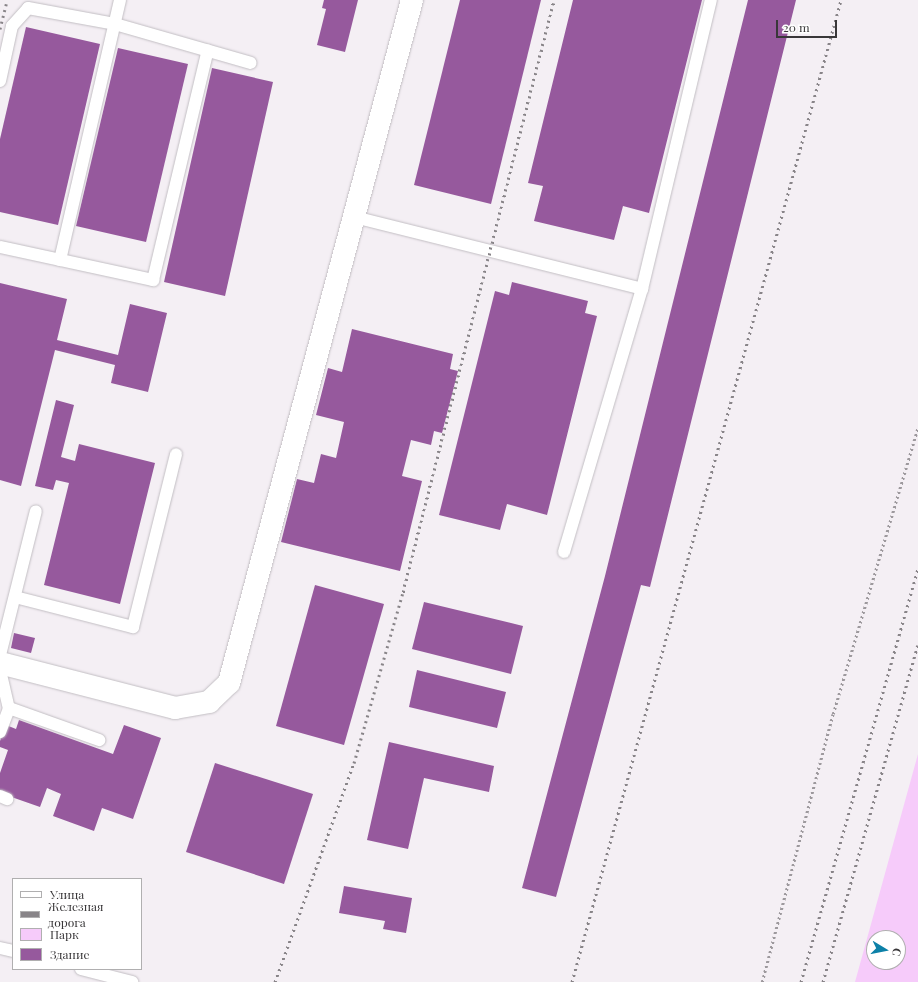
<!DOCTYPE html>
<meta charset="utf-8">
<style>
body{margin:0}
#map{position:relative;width:918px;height:982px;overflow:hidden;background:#f4eff4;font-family:"Playfair Display",serif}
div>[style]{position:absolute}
.green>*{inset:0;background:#f6cbfa}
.building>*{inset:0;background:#96599d}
.path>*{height:2.5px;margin-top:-1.25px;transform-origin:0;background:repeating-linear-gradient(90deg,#9d999d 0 2px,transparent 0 5px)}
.roads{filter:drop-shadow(0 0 1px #c2bec3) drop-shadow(0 0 1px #c2bec3)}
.lane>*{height:12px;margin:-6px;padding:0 6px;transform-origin:6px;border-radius:6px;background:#fff}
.street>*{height:22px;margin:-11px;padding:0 11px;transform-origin:11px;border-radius:11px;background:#fff}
.rail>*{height:3px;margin-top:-1.5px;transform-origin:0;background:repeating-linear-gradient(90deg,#888488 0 2px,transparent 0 6px)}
span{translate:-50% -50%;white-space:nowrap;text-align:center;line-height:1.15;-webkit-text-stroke:4px #fff;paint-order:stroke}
.legend{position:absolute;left:12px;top:878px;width:130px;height:92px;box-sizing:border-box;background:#fff;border:1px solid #b0afb0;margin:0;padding:5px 7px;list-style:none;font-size:12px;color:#393739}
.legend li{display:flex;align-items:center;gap:8px;height:20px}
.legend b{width:20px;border:1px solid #b0afb0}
.north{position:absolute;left:866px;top:930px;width:40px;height:40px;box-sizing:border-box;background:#fff;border:1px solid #b0afb0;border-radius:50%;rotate:100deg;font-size:11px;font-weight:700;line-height:16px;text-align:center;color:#393739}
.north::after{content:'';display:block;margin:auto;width:14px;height:18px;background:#0d81a8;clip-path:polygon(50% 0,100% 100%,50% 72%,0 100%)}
.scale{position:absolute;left:776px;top:20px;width:61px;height:18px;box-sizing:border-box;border:2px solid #393739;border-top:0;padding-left:5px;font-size:12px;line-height:14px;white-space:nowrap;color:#393739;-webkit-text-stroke:3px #fff;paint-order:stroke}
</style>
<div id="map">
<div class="green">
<div style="clip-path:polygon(evenodd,918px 754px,918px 982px,855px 982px,918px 754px,874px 938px,898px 938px,898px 962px,874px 962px,874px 938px)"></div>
</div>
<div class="building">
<div style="clip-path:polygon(324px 0,358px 0,345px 52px,317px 45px,326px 9px,322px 8px)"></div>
<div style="clip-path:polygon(460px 0,541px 0,491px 204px,414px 185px)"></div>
<div style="clip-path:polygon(573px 0,702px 0,649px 213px,623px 206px,614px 240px,534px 221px,543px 186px,528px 183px)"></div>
<div style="clip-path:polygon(748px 0,796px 0,650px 587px,641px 585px,556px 897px,522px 888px,605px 576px)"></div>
<div style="clip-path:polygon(26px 27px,100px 44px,58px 225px,0 212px,0 139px)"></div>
<div style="clip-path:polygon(118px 48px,188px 64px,146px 242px,76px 226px)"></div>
<div style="clip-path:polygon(212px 68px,273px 82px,225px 296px,164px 282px)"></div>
<div style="clip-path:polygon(512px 282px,588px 301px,585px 313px,597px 316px,547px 515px,507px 504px,500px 530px,439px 515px,495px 291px,509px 295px)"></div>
<div style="clip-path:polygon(0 283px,67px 299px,57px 340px,118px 355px,130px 304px,167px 313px,148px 392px,111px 383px,115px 365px,55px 350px,21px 486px,0 480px)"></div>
<div style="clip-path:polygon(352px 329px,453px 354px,450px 369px,458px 371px,442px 433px,434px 431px,431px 445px,411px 440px,402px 476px,422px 481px,400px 571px,281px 542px,297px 479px,314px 483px,321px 454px,336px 458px,344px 422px,316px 415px,328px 368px,342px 372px)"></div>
<div style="clip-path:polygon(56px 400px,74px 405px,61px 457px,75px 461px,79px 444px,155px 463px,120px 604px,44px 585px,69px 483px,56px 480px,53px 490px,35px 486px)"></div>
<div style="clip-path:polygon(315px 585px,384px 604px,344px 745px,276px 726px)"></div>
<div style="clip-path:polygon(424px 602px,523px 626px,511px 674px,412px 649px)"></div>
<div style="clip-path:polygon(14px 633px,35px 638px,31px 653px,11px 648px)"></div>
<div style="clip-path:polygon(417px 670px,506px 692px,497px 728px,409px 707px)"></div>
<div style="clip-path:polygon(19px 720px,113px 754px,124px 725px,161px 738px,133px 819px,102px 808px,94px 831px,53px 816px,61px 794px,47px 788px,40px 807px,0 793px,0 773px,8px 750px,0 747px,0 741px,6px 725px,16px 729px)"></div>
<div style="clip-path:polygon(389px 742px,494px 766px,489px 792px,424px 778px,408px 849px,367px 840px)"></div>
<div style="clip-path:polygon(215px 763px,313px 794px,284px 884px,186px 852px)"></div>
<div style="clip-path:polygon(344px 886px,412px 898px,406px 933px,383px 929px,385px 921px,339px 913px)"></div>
</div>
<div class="path">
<div style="left:762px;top:982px;width:277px;rotate:-75.2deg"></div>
<div style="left:833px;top:714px;width:299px;rotate:-73.5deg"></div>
</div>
<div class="roads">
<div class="lane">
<div style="left:0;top:81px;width:56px;rotate:-77.7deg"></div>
<div style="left:12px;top:26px;width:24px;rotate:-48deg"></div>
<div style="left:28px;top:8px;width:88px;rotate:10.4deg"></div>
<div style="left:115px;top:24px;width:141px;rotate:16deg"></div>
<div style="left:354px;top:217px;width:297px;rotate:14deg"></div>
<div style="left:0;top:247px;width:157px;rotate:12.2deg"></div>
<div style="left:153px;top:280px;width:236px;rotate:-76.6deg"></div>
<div style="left:60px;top:260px;width:267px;rotate:-77deg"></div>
<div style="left:564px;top:552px;width:274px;rotate:-73.5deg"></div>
<div style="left:642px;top:289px;width:297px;rotate:-76.6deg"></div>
<div style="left:15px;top:597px;width:122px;rotate:14.3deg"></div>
<div style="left:133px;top:627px;width:178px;rotate:-76deg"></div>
<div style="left:0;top:655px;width:148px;rotate:-76deg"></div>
<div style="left:0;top:670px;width:39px;rotate:77deg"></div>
<div style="left:0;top:732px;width:26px;rotate:-69deg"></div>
<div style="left:9px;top:708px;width:96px;rotate:19.6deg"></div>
<div style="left:0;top:796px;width:8px;rotate:23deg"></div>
<div style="left:0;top:948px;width:13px;rotate:13deg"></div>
<div style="left:81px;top:969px;width:53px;rotate:14.3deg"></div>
</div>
<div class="street">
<div style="left:0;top:663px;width:181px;rotate:14.4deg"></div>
<div style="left:175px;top:708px;width:35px;rotate:-10deg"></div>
<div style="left:209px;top:702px;width:28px;rotate:-44deg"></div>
<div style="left:229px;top:683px;width:707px;rotate:-75deg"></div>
</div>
</div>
<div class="rail">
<div style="left:0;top:29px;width:30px;rotate:-76deg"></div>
<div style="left:275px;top:982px;width:233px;rotate:-70.2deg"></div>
<div style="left:354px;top:763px;width:178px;rotate:-74deg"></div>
<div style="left:403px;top:592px;width:611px;rotate:-75.69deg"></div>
<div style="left:572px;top:982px;width:1018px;rotate:-74.68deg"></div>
<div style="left:801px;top:982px;width:429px;rotate:-74.2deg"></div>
<div style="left:823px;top:982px;width:350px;rotate:-74.3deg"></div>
</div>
<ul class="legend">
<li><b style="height:5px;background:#fff"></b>Улица</li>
<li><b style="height:5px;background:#888488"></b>Железная дорога</li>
<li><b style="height:11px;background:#f6cbfa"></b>Парк</li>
<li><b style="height:11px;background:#96599d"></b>Здание</li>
</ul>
<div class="north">С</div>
<div class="scale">20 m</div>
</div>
